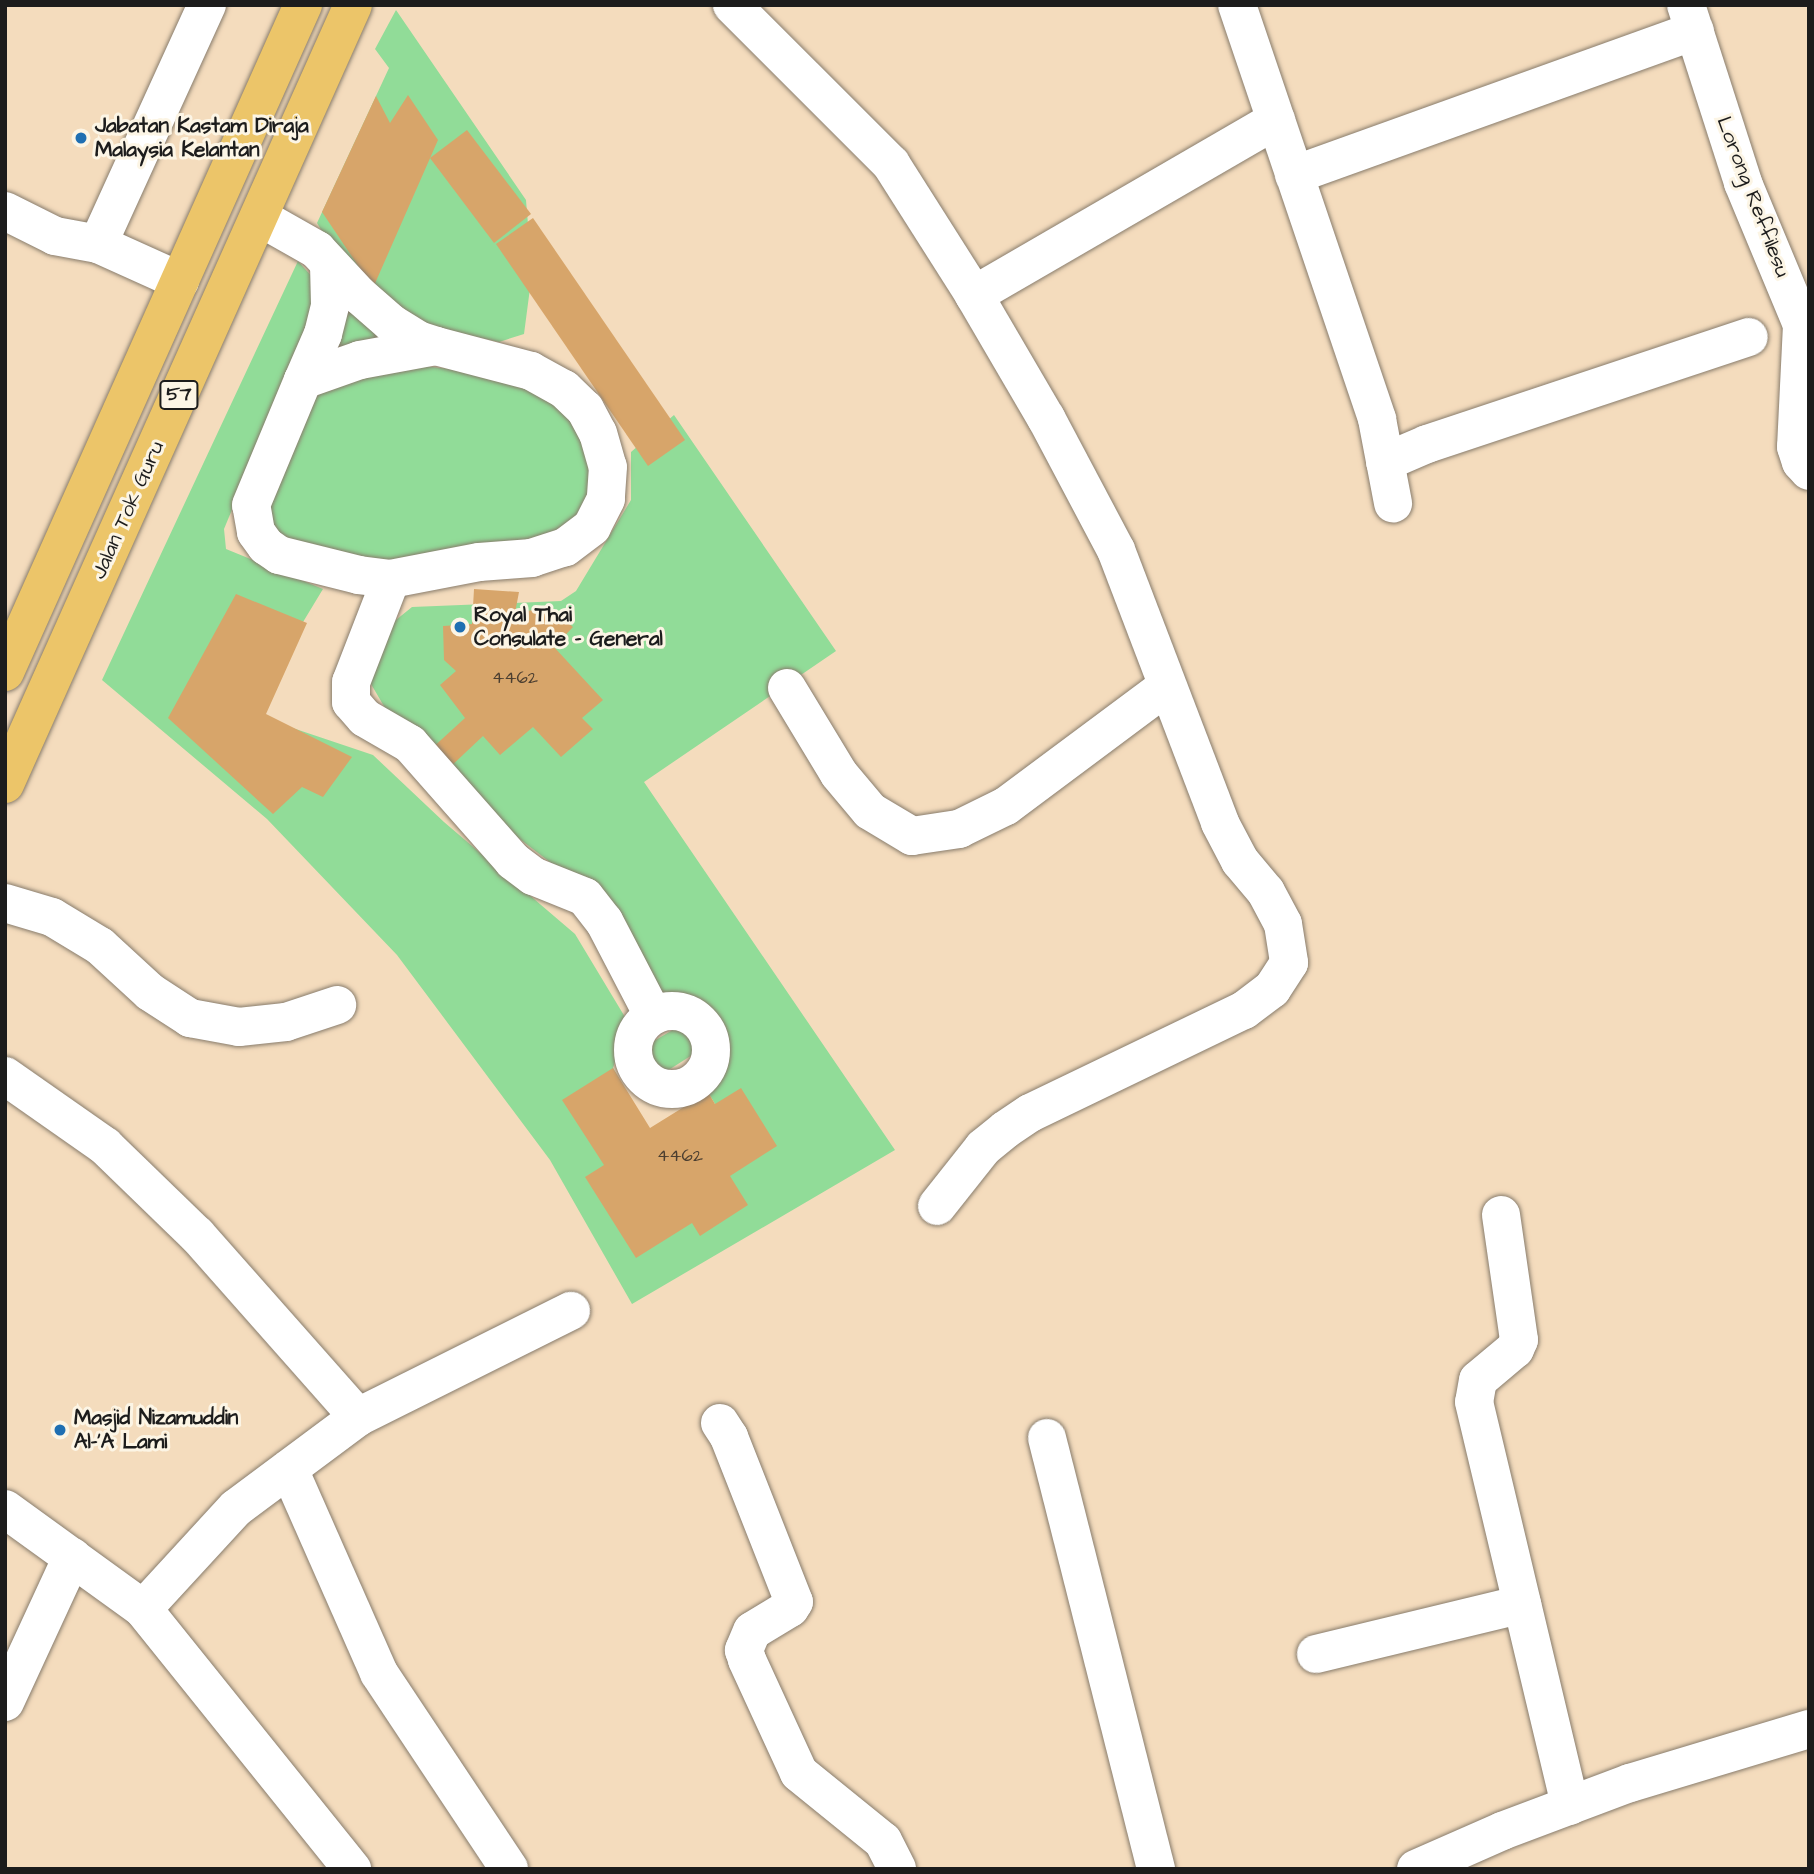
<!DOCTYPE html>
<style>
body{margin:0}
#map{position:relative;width:1814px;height:1874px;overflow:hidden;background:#f4dcbd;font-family:"Architects Daughter",sans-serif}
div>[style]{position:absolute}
.green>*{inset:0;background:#91dc98}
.building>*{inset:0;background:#d7a56a}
.roads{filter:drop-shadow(0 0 2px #887c6c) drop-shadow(0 0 2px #887c6c)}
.minor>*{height:38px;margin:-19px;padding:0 19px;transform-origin:19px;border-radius:19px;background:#fff}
.minor>.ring{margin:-19px;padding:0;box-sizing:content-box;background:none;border:38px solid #fff;border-radius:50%}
.major>*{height:38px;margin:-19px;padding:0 19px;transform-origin:19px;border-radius:19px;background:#ecc569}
.dots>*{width:19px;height:19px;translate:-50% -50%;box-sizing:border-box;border:4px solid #fcf5e5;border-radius:50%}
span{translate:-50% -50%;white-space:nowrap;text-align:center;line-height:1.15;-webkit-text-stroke:6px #fcf5e5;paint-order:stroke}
.number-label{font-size:18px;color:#4b3e30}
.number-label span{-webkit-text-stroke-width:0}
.shield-label span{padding:2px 5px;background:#fcf5e5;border:2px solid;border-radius:5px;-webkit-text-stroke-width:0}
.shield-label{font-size:19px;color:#1c1c1c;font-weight:700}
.poi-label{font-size:21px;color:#1c1c1c;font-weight:700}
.left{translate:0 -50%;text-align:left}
.street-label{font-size:21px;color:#1c1c1c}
.frame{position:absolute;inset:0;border:7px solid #1c1c1c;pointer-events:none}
</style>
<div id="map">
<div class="green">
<div style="clip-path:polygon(396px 10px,526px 200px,532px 273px,524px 334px,499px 342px,398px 320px,350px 278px,317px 223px,389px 68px,375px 49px)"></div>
<div style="clip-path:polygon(298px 261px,314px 279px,320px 298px,224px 529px,226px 549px,323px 589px,248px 713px,373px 755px,444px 822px,575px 934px,628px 1022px,613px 1068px,666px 1163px,715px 1104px,708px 1092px,727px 1061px,726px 1027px,710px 1006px,660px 999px,555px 866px,473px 803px,388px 713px,368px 679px,391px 624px,412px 607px,561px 601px,576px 591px,631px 500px,631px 452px,674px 415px,836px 651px,644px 782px,895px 1150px,632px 1304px,550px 1160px,397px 955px,267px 819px,102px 680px)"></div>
<div style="clip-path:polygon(340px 291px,399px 343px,328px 360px)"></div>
<div style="clip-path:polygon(405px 364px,486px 373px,555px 397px,580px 423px,599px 471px,572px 532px,374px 568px,280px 542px,260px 511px,314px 388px)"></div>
<div style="clip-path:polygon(681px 1025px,696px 1031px,700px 1050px,667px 1071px,653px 1072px,648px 1061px,654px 1041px)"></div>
</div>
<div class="building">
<div style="clip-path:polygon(408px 95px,438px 140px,373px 288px,322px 212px,376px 96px,390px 123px)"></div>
<div style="clip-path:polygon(467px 130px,531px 214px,494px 243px,430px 158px)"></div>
<div style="clip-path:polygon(533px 218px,685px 440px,648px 466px,496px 244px)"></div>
<div style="clip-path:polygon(474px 589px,519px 592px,515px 613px,550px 607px,573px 627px,554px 647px,603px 700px,582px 718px,593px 729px,561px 757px,533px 727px,500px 755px,483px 736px,448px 769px,430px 750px,465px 718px,440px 685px,456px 671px,444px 660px,443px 626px,472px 624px)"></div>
<div style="clip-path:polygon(236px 594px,307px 623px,266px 714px,352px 757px,323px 797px,302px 787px,273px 814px,168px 718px)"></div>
<div style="clip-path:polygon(613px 1068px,650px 1128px,708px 1092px,715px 1104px,741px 1088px,777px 1146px,730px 1176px,748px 1205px,700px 1236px,692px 1223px,636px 1258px,585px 1177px,604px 1165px,562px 1100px)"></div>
</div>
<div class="roads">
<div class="minor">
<div style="left:732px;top:5px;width:225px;rotate:45deg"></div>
<div style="left:891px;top:164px;width:155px;rotate:57.6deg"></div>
<div style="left:974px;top:295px;width:143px;rotate:59.7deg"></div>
<div style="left:1046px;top:418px;width:149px;rotate:62.1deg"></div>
<div style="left:1116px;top:550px;width:292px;rotate:69.1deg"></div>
<div style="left:1220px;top:823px;width:43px;rotate:62.2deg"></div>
<div style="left:1240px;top:861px;width:40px;rotate:50deg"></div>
<div style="left:1266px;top:892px;width:36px;rotate:62deg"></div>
<div style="left:1283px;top:924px;width:39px;rotate:81deg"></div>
<div style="left:1289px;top:963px;width:31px;rotate:123deg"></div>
<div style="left:1272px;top:989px;width:35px;rotate:143deg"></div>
<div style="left:1244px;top:1010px;width:237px;rotate:154.3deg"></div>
<div style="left:1030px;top:1113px;width:30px;rotate:146deg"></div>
<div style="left:1005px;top:1130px;width:28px;rotate:141deg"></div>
<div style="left:983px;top:1148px;width:74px;rotate:128.4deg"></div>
<div style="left:1237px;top:5px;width:437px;rotate:71.3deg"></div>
<div style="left:1377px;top:419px;width:86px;rotate:79.2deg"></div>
<div style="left:1686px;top:5px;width:187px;rotate:72.2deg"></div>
<div style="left:1743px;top:183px;width:154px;rotate:67.4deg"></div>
<div style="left:1802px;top:325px;width:122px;rotate:92.8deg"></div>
<div style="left:1796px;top:447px;width:16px;rotate:72deg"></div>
<div style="left:1801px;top:462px;width:12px;rotate:48deg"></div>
<div style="left:1294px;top:175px;width:426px;rotate:-19.8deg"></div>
<div style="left:5px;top:211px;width:56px;rotate:26.6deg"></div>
<div style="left:55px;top:236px;width:44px;rotate:10.5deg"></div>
<div style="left:259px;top:217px;width:67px;rotate:29.6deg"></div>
<div style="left:317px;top:250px;width:62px;rotate:47deg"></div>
<div style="left:359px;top:295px;width:43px;rotate:41.2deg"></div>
<div style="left:391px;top:323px;width:32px;rotate:32deg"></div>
<div style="left:418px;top:340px;width:19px;rotate:18deg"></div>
<div style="left:180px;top:281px;width:90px;rotate:-155.7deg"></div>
<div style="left:98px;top:244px;width:263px;rotate:-65.5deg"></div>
<div style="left:974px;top:295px;width:349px;rotate:-30.1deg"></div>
<div style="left:303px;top:380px;width:60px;rotate:-19.3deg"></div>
<div style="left:360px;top:360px;width:77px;rotate:-10.4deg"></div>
<div style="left:436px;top:346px;width:98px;rotate:14.7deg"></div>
<div style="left:531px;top:371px;width:38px;rotate:29deg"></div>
<div style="left:564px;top:389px;width:29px;rotate:44deg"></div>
<div style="left:585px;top:409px;width:27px;rotate:62deg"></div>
<div style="left:598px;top:433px;width:35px;rotate:74deg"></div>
<div style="left:608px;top:467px;width:32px;rotate:94deg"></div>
<div style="left:606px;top:499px;width:31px;rotate:117deg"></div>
<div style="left:592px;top:527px;width:34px;rotate:143deg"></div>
<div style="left:565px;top:547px;width:35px;rotate:162deg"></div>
<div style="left:532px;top:558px;width:53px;rotate:175.7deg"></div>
<div style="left:479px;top:562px;width:90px;rotate:169.1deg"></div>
<div style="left:391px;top:579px;width:32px;rotate:-173deg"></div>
<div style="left:359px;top:575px;width:82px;rotate:-166deg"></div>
<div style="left:279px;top:555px;width:16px;rotate:-145deg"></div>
<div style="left:266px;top:546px;width:17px;rotate:-126deg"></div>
<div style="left:256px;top:532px;width:27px;rotate:-100deg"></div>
<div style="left:251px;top:505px;width:135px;rotate:-67.4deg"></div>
<div style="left:303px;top:380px;width:50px;rotate:-66.5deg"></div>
<div style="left:323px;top:334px;width:30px;rotate:-76deg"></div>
<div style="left:330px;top:305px;width:40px;rotate:-91.4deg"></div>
<div style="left:1385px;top:462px;width:46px;rotate:-23.2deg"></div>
<div style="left:1427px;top:444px;width:339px;rotate:-18.4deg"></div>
<div style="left:391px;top:579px;width:110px;rotate:111.2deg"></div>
<div style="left:351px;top:682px;width:20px;rotate:90deg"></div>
<div style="left:351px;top:702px;width:21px;rotate:49deg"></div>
<div style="left:365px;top:718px;width:52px;rotate:30deg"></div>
<div style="left:410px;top:744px;width:156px;rotate:48.6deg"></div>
<div style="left:513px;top:861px;width:25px;rotate:37deg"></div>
<div style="left:533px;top:876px;width:56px;rotate:22deg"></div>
<div style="left:585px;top:897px;width:31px;rotate:52deg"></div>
<div style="left:604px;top:921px;width:106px;rotate:62.5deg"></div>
<div style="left:787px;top:688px;width:100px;rotate:58.8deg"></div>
<div style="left:839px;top:774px;width:48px;rotate:50deg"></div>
<div style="left:870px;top:811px;width:49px;rotate:30.8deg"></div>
<div style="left:912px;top:836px;width:48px;rotate:-8.5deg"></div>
<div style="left:959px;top:829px;width:52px;rotate:-26.1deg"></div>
<div style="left:1006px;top:806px;width:201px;rotate:-36.7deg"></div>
<div style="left:5px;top:903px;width:49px;rotate:16.6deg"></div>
<div style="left:52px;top:917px;width:56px;rotate:31.1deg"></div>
<div style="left:100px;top:946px;width:68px;rotate:42.6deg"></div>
<div style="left:150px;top:992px;width:48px;rotate:33deg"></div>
<div style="left:190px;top:1018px;width:50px;rotate:10.4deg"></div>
<div style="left:239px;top:1027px;width:47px;rotate:-6.1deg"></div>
<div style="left:286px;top:1022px;width:54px;rotate:-18.4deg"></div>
<div class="ring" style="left:633px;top:1011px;width:40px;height:40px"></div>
<div style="left:5px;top:1076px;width:122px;rotate:35deg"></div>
<div style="left:105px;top:1146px;width:128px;rotate:44.1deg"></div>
<div style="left:197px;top:1235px;width:243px;rotate:48.5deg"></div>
<div style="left:1501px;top:1215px;width:126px;rotate:81.8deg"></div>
<div style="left:1519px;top:1340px;width:10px;rotate:114deg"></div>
<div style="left:1515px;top:1349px;width:48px;rotate:140deg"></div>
<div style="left:1478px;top:1380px;width:22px;rotate:100deg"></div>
<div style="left:1474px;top:1402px;width:415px;rotate:76.6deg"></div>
<div style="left:720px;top:1423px;width:17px;rotate:57deg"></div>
<div style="left:729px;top:1437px;width:177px;rotate:68.5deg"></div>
<div style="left:794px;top:1602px;width:7px;rotate:124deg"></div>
<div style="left:790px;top:1608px;width:44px;rotate:148.8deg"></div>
<div style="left:752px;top:1631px;width:21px;rotate:113deg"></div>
<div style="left:744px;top:1650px;width:10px;rotate:73deg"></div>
<div style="left:747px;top:1660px;width:124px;rotate:65.3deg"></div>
<div style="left:799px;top:1773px;width:108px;rotate:39deg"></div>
<div style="left:883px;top:1841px;width:31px;rotate:63deg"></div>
<div style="left:1047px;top:1438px;width:445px;rotate:75.8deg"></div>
<div style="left:289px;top:1469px;width:223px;rotate:66.2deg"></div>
<div style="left:379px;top:1673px;width:235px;rotate:56.4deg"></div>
<div style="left:5px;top:1509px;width:170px;rotate:35.9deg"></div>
<div style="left:143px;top:1609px;width:334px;rotate:51.2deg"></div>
<div style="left:143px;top:1609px;width:137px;rotate:-47.4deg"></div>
<div style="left:236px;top:1508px;width:152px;rotate:-36.7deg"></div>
<div style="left:358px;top:1417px;width:238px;rotate:-26.5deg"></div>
<div style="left:1316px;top:1654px;width:212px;rotate:-13.6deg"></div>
<div style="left:5px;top:1702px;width:160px;rotate:-65.2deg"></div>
<div style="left:1416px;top:1869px;width:94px;rotate:-23.8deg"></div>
<div style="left:1502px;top:1831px;width:137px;rotate:-20.6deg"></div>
<div style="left:1630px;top:1783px;width:187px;rotate:-16.8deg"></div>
</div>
<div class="major">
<div style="left:5px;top:672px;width:731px;rotate:-65.93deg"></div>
<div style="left:5px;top:784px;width:853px;rotate:-65.93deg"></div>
</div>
</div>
<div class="dots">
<div style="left:81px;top:138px;background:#1f6fb2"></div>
<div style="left:460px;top:627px;background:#1f6fb2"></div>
<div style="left:60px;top:1430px;background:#1f6fb2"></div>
</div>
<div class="number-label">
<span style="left:515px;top:678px">4462</span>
<span style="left:680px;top:1156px">4462</span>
</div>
<div class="shield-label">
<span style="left:179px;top:395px">57</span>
</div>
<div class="poi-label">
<span class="left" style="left:95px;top:138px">Jabatan Kastam Diraja<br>Malaysia Kelantan</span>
<span class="left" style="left:474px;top:627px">Royal Thai<br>Consulate - General</span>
<span class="left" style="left:74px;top:1430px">Masjid Nizamuddin<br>Al-'A Lami</span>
</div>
<div class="street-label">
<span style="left:1753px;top:197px;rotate:69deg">Lorong Reffilesu</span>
<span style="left:128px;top:510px;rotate:-66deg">Jalan Tok Guru</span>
</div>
<div class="frame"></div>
</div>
